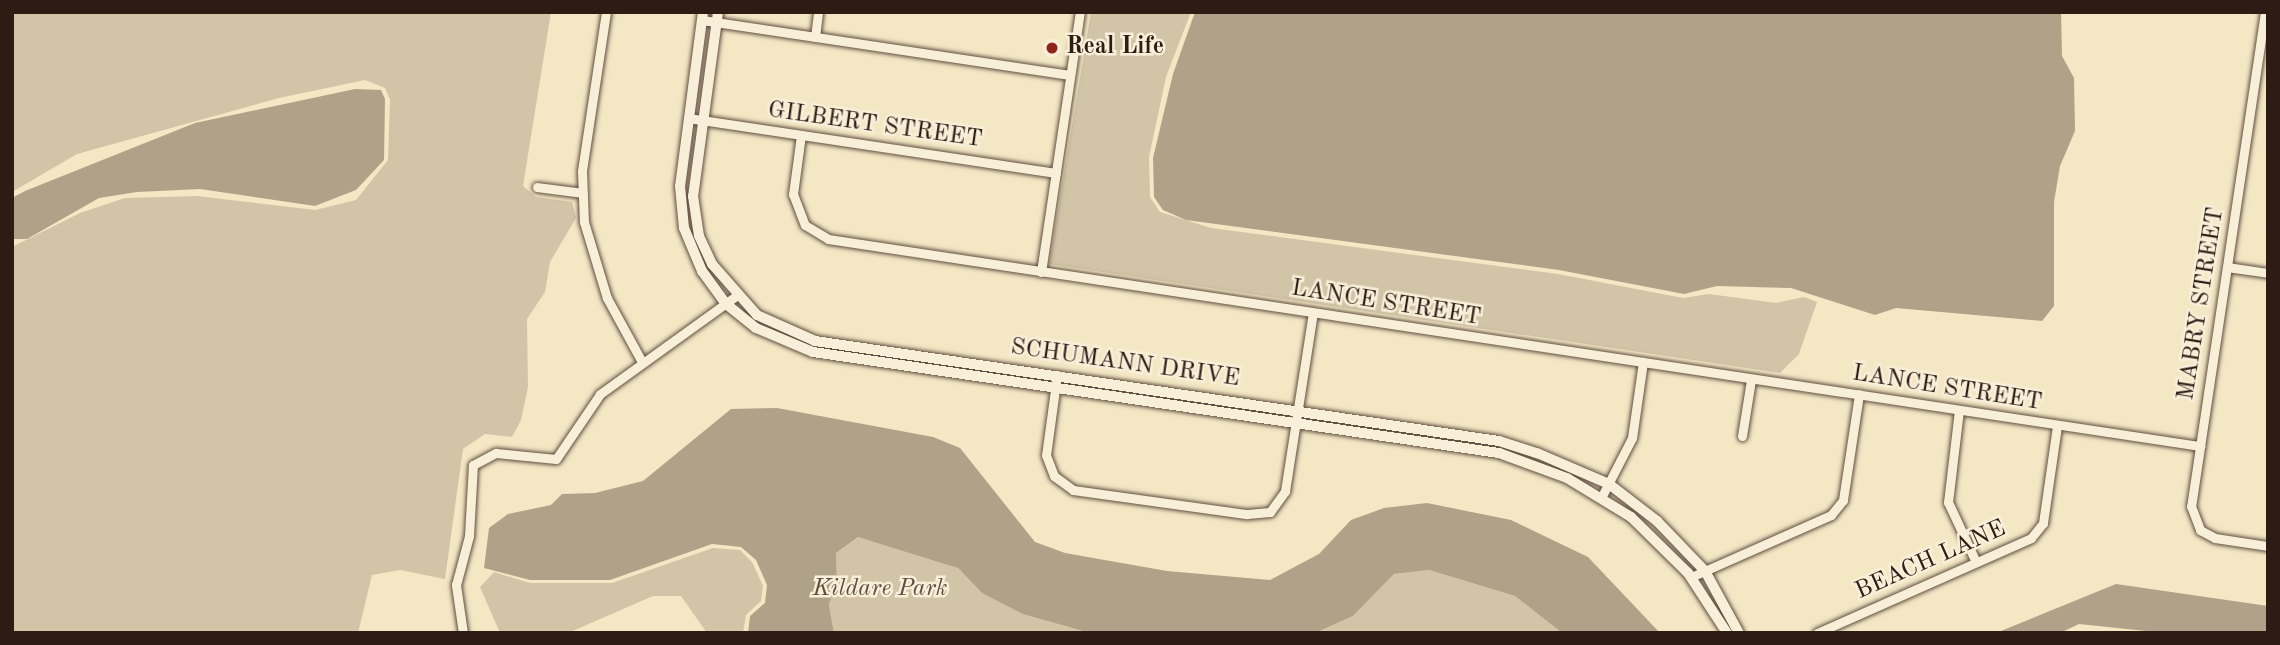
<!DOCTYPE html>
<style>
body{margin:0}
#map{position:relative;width:2280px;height:645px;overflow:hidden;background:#f4e7c4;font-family:"Old Standard TT",serif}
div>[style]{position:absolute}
.green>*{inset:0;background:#d2c4a6}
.water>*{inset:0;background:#b0a288}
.roads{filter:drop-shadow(0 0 2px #5f4e40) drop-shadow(0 0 2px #5f4e40)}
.minor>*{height:9px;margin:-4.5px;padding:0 4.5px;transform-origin:4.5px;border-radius:4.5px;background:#f8efd9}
.tertiary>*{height:10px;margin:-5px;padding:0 5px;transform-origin:5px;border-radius:5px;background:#f8efd9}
.dots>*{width:19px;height:19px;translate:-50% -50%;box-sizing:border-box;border:4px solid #f8efd9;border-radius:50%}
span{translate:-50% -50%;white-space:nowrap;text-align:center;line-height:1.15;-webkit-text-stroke:5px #f8efd9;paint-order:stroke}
.poi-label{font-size:24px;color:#2d1b14;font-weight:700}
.left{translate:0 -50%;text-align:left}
.street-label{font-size:24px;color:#2d1b14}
.park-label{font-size:24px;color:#5f4e40;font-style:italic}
.frame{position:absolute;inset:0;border:14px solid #2d1b14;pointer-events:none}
</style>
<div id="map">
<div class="green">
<div style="clip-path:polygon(12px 12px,551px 12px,523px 186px,536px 197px,572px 202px,576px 218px,550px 262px,545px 292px,527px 319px,528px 387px,521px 420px,512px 437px,485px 434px,463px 449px,445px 579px,400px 570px,372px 575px,358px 633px,12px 633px,12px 247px,80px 213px,125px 198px,197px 196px,315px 210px,356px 200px,388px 160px,390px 100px,385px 88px,365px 80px,279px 98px,77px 154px,12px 192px)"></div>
<div style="clip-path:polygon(1091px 12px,1191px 12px,1166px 77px,1149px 157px,1150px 197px,1160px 212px,1211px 228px,1558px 274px,1683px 298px,1709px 294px,1776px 303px,1804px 297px,1817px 302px,1799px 354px,1780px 373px,1049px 264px)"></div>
<div style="clip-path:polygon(858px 537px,931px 557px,958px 568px,982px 593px,1095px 633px,834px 633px,829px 605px,837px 580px,836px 553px)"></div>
<div style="clip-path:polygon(713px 548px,740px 550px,752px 562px,763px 586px,761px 601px,746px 615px,743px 633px,707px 633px,681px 596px,653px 596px,568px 633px,500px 633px,480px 587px,494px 572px,530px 583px,612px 583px)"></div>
<div style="clip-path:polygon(1429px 570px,1515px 596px,1562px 633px,1315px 633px,1353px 616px,1394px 574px)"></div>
</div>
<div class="water">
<div style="clip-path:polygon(1195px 12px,2061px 12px,2062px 56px,2074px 78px,2075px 131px,2060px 166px,2054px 202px,2054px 306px,2042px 321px,1896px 308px,1875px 315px,1791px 288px,1717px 286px,1684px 294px,1559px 270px,1186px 220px,1163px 210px,1154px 197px,1153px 158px,1173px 74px)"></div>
<div style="clip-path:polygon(355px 89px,381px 90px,385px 99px,384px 160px,356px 190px,315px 206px,200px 189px,137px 192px,99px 198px,27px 239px,12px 239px,12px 198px,25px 191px,195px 123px)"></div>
<div style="clip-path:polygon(777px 408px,933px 437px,960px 448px,1035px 542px,1065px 553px,1167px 571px,1270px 580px,1319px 554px,1351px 520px,1384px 508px,1427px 503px,1511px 520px,1588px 557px,1660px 633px,1562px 633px,1515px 596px,1429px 570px,1394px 574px,1353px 616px,1315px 633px,1087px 632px,1023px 614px,982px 593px,958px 568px,858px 537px,836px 553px,837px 580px,829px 605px,834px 633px,748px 633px,750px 616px,765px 603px,767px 585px,756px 560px,741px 547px,712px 544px,610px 580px,530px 580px,484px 568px,489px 528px,508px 514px,551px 505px,562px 494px,595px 493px,643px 481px,731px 409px)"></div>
<div style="clip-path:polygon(2116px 584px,2268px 606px,2268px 633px,2165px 633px,2079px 624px,2060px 633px,1996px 633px)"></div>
</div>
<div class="roads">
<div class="minor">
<div style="left:606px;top:12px;width:161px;rotate:98.6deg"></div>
<div style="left:582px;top:171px;width:51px;rotate:87.8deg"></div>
<div style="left:584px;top:222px;width:79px;rotate:73.2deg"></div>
<div style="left:607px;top:298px;width:73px;rotate:61.3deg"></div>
<div style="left:2265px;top:12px;width:500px;rotate:98.5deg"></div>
<div style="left:2191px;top:506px;width:26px;rotate:69deg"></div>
<div style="left:2200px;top:530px;width:17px;rotate:28deg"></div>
<div style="left:2215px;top:538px;width:54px;rotate:8.6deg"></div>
<div style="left:702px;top:20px;width:372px;rotate:8.5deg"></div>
<div style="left:815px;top:37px;width:25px;rotate:-83deg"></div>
<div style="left:688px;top:118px;width:372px;rotate:8.5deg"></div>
<div style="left:801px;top:135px;width:60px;rotate:97.7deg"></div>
<div style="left:793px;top:194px;width:33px;rotate:69deg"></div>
<div style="left:805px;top:225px;width:27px;rotate:31deg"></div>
<div style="left:828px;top:239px;width:1388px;rotate:8.58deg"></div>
<div style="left:537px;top:187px;width:46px;rotate:7.4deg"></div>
<div style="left:2227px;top:267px;width:41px;rotate:8.3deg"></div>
<div style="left:1041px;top:272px;width:263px;rotate:-81.5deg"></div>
<div style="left:1057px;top:375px;width:81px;rotate:97.8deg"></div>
<div style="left:1046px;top:455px;width:22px;rotate:69deg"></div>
<div style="left:1054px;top:476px;width:24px;rotate:36deg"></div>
<div style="left:1073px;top:490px;width:176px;rotate:7.9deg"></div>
<div style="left:1247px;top:514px;width:23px;rotate:-5deg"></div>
<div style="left:1270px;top:512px;width:26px;rotate:-54deg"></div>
<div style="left:1285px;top:491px;width:180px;rotate:-81.1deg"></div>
<div style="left:1959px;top:410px;width:93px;rotate:96.8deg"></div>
<div style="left:1948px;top:502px;width:66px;rotate:65deg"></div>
<div style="left:1742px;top:436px;width:57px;rotate:-80.9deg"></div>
<div style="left:1602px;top:496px;width:65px;rotate:-62.7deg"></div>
<div style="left:1632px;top:438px;width:77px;rotate:-81.8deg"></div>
<div style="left:1691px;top:577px;width:153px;rotate:-23.9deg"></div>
<div style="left:1831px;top:515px;width:19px;rotate:-51deg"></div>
<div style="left:1843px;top:500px;width:107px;rotate:-81.4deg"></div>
<div style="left:463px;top:633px;width:49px;rotate:-98.3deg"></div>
<div style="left:456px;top:585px;width:51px;rotate:-75.1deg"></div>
<div style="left:469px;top:536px;width:71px;rotate:-86.8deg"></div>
<div style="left:473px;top:465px;width:26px;rotate:-28deg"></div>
<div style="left:496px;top:453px;width:60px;rotate:5.7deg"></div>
<div style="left:556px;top:459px;width:78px;rotate:-55.9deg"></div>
<div style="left:600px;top:394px;width:168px;rotate:-35.8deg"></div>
<div style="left:1817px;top:633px;width:234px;rotate:-23.9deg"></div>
<div style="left:2031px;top:538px;width:19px;rotate:-51deg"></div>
<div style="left:2043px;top:523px;width:98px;rotate:-81.8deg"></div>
</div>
<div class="tertiary">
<div style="left:703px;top:12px;width:176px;rotate:97.5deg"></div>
<div style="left:680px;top:186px;width:42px;rotate:84.6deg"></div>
<div style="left:684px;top:228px;width:47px;rotate:67.3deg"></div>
<div style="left:702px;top:271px;width:39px;rotate:54deg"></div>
<div style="left:725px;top:303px;width:40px;rotate:39deg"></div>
<div style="left:756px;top:328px;width:62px;rotate:22.8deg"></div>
<div style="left:813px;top:352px;width:693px;rotate:8.38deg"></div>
<div style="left:1499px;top:453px;width:72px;rotate:20.2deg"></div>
<div style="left:1567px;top:478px;width:75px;rotate:31.4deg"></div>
<div style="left:1631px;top:517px;width:80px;rotate:44.5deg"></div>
<div style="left:1688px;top:573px;width:72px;rotate:57deg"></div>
<div style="left:718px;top:12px;width:186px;rotate:97.7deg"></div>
<div style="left:693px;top:196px;width:40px;rotate:81.5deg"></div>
<div style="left:699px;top:236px;width:31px;rotate:65deg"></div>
<div style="left:712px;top:264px;width:68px;rotate:48.6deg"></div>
<div style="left:757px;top:315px;width:64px;rotate:24.1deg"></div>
<div style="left:815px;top:341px;width:691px;rotate:8.32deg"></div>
<div style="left:1499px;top:441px;width:40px;rotate:18deg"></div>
<div style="left:1537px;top:453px;width:78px;rotate:23.3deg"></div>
<div style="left:1609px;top:484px;width:61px;rotate:37.6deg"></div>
<div style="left:1657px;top:521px;width:69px;rotate:46.2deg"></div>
<div style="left:1705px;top:571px;width:71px;rotate:61.3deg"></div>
</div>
</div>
<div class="dots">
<div style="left:1052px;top:48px;background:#8f2418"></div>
</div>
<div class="poi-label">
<span class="left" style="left:1066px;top:48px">Real Life</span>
</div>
<div class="street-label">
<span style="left:875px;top:126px;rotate:8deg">GILBERT STREET</span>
<span style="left:1386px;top:304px;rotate:9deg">LANCE STREET</span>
<span style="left:2202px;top:304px;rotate:-81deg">MABRY STREET</span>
<span style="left:1125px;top:364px;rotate:8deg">SCHUMANN DRIVE</span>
<span style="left:1947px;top:389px;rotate:9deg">LANCE STREET</span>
<span style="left:1931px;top:561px;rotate:-24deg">BEACH LANE</span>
</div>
<div class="park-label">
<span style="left:880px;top:590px">Kildare Park</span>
</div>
<div class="frame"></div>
</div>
